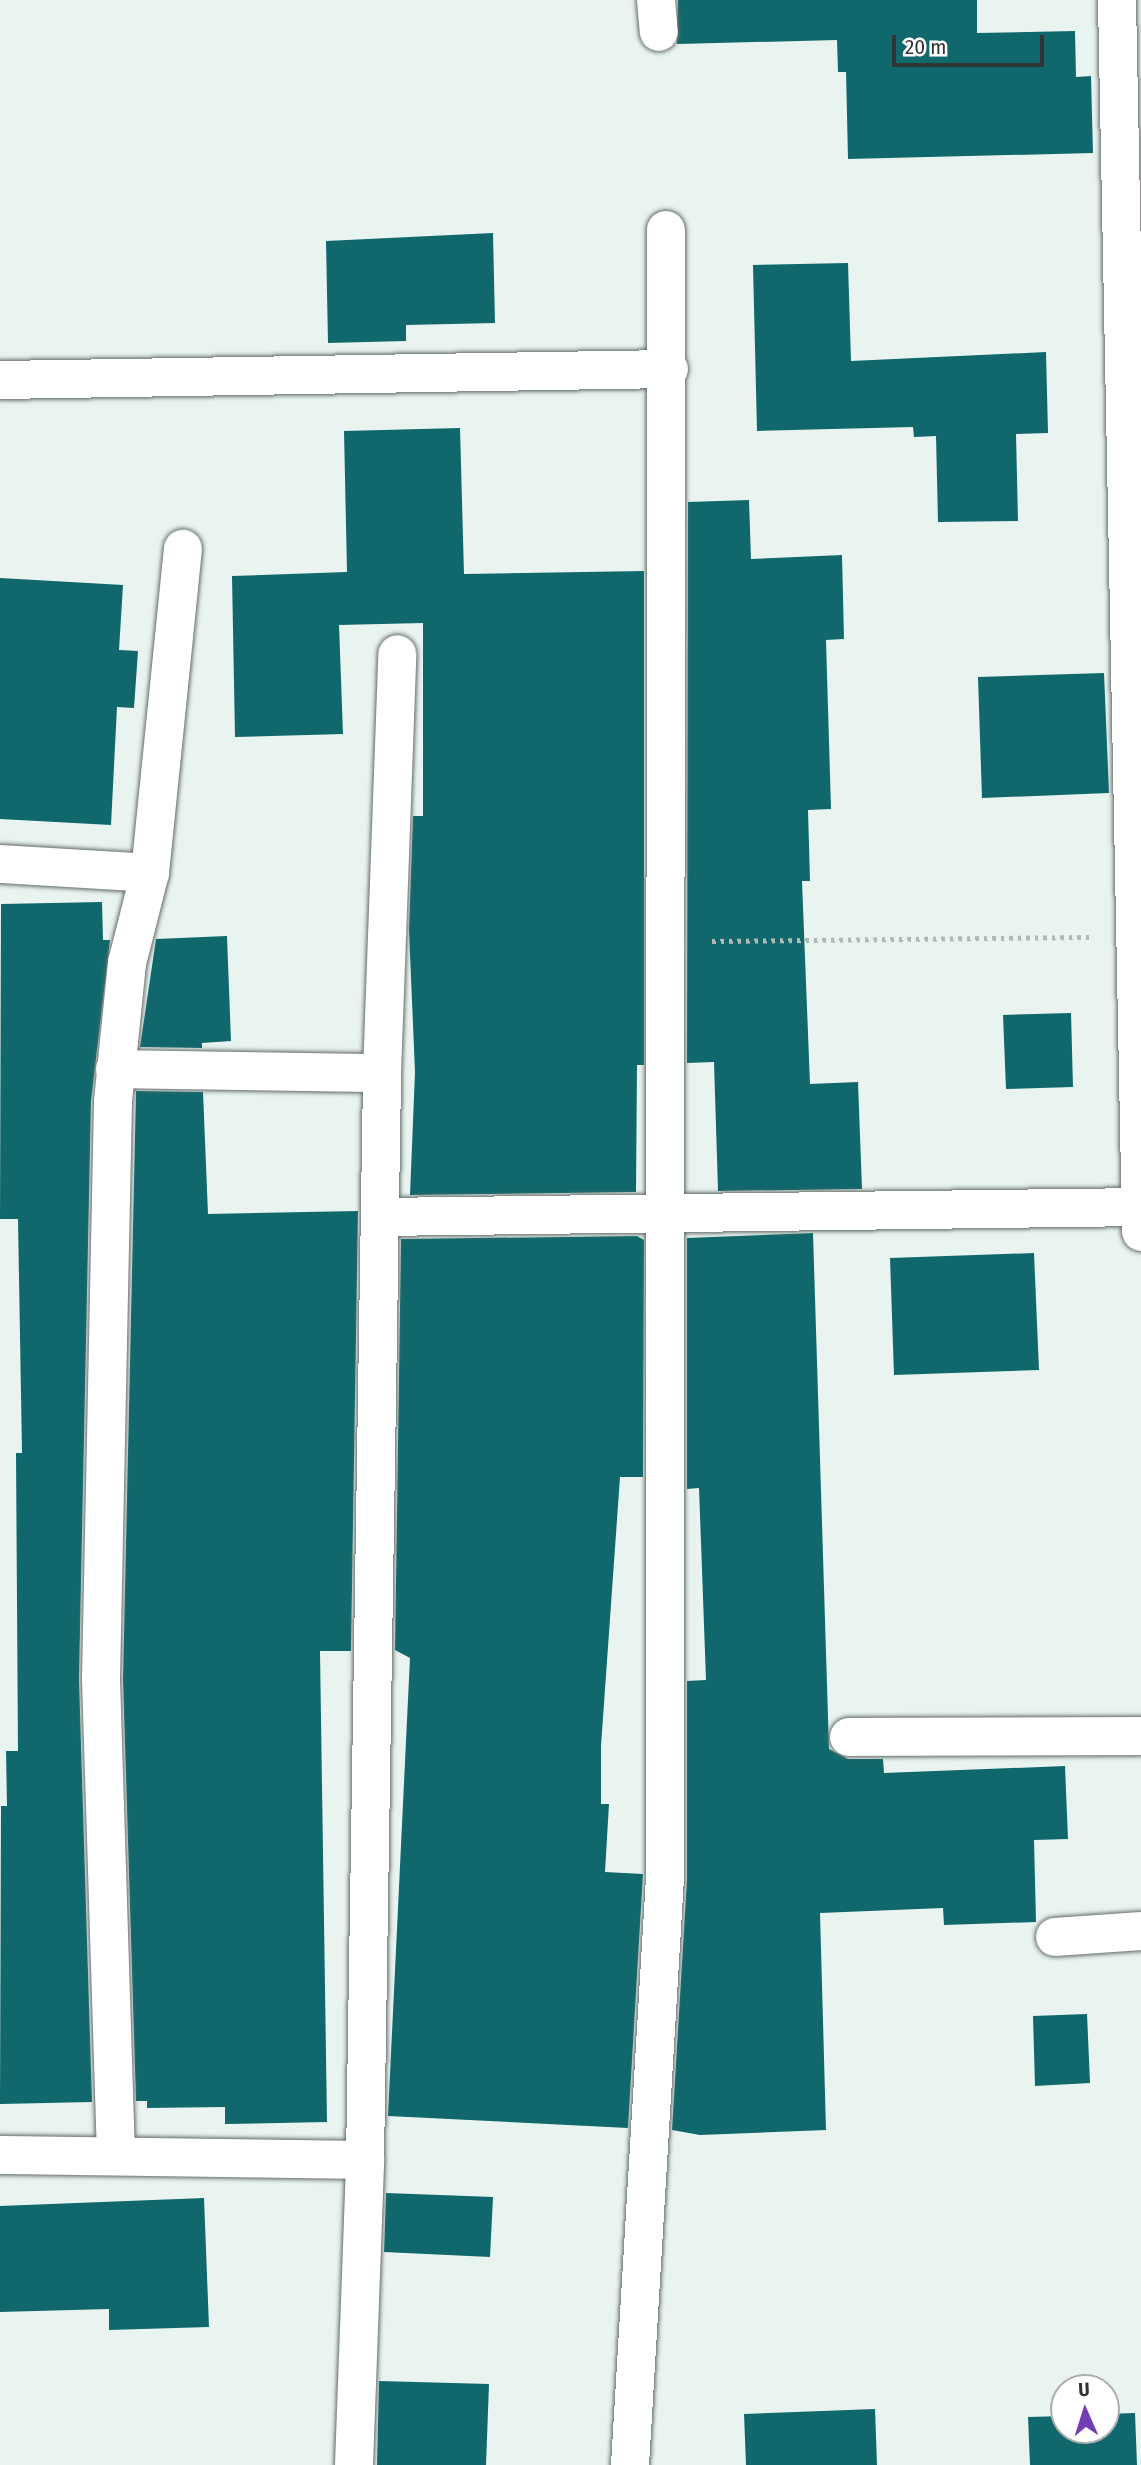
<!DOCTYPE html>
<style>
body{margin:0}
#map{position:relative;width:1141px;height:2465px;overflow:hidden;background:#e9f3f0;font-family:"Fira Sans Condensed",sans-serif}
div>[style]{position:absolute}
.building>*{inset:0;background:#10686c}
.path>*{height:4.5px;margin-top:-2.25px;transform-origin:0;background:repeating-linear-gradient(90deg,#b1b9b7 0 3.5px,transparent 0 8.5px)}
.roads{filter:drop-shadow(0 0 2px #636c69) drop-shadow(0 0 2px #636c69)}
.minor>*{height:38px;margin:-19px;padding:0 19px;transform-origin:19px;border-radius:19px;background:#fff}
span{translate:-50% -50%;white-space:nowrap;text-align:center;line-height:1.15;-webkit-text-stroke:7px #fff;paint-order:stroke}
.north{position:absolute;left:1050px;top:2374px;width:70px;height:70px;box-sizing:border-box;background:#fff;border:2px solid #adaeae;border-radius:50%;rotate:357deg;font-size:19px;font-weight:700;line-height:28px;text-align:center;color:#313534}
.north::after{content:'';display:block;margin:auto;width:24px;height:32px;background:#743db4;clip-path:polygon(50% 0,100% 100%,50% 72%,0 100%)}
.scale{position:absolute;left:892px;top:35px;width:152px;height:32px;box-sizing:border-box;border:4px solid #313534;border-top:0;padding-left:9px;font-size:21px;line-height:24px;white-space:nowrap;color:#313534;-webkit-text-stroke:5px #fff;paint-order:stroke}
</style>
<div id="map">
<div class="building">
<div style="clip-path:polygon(678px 0,977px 0,977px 33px,1075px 31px,1076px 77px,1091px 76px,1093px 153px,848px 159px,846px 72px,838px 72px,837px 40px,677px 44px)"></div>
<div style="clip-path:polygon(493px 233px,495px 323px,406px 325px,406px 341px,328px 343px,326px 241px)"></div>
<div style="clip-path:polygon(848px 263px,851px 361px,1046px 352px,1048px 433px,1016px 434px,1018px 521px,938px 522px,936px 436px,914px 437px,913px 427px,757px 431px,753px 265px)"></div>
<div style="clip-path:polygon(460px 428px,464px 574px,644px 571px,644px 1065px,637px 1065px,636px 1192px,410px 1195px,415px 1072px,409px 930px,413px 816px,423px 816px,423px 623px,339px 625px,343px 734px,235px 737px,232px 576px,347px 572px,344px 431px)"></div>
<div style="clip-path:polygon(749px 500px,751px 559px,842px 555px,844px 639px,826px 640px,831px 809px,808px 810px,810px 881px,802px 881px,810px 1084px,858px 1082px,862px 1189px,718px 1191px,714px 1062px,687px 1063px,688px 502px)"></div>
<div style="clip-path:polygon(0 578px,123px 585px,119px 650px,138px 651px,134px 708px,117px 707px,111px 825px,0 819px)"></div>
<div style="clip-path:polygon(1104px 673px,1109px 793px,982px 798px,978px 677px)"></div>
<div style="clip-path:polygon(102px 902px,103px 940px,110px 940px,91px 1101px,79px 1679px,92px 2102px,0 2104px,1px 1806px,7px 1806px,6px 1751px,18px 1751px,16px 1453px,22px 1453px,18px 1219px,0 1219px,1px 904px)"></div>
<div style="clip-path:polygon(227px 936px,231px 1041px,202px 1043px,202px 1048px,140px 1047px,156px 939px)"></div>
<div style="clip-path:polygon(1071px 1013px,1073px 1087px,1006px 1089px,1003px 1015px)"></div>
<div style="clip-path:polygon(136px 1091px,203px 1092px,208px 1214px,358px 1211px,351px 1651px,320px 1651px,327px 2122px,225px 2124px,225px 2107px,147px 2108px,147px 2101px,136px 2101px,123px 1679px)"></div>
<div style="clip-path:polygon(813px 1233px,829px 1749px,848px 1759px,883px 1759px,884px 1773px,1065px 1766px,1068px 1839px,1034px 1840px,1036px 1922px,944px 1925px,943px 1908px,820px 1913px,826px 2130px,700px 2135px,672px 2130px,687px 1879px,687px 1681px,706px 1680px,699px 1488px,687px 1489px,687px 1238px)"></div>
<div style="clip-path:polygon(637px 1236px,644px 1240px,643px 1477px,620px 1477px,601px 1746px,601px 1804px,609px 1804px,605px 1872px,643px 1874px,628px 2128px,388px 2116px,410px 1658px,395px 1650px,401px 1239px)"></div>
<div style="clip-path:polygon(1034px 1253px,1039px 1370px,894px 1375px,890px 1258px)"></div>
<div style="clip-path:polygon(1087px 2014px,1090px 2083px,1035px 2086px,1033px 2016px)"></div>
<div style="clip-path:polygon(386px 2193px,493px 2197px,490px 2257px,384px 2252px)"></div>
<div style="clip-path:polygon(204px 2198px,209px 2327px,109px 2330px,109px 2309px,0 2312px,0 2206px)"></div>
<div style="clip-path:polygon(379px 2381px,489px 2384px,486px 2465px,377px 2465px)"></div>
<div style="clip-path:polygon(875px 2409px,877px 2465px,746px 2465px,744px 2414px)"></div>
<div style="clip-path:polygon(1135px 2413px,1137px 2465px,1030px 2465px,1028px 2417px,1064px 2416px,1064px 2430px,1106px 2430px,1106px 2414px)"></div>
</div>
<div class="path">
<div style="left:712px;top:941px;width:377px;rotate:-0.6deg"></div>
</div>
<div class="roads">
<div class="minor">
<div style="left:656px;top:0;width:32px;rotate:85deg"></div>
<div style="left:1117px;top:0;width:1232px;rotate:88.88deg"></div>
<div style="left:0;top:380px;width:669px;rotate:-0.94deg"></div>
<div style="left:0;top:864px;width:150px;rotate:3.4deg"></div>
<div style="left:115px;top:1069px;width:267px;rotate:0.9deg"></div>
<div style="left:380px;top:1217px;width:761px;rotate:-0.75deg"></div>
<div style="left:849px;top:1737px;width:292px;rotate:-0.2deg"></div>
<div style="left:1055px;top:1937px;width:86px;rotate:-4deg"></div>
<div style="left:0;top:2155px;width:365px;rotate:0.8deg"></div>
<div style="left:116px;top:2156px;width:477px;rotate:-91.8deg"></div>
<div style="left:101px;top:1679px;width:578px;rotate:-88.81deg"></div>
<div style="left:113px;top:1101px;width:139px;rotate:-84.2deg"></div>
<div style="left:127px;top:963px;width:93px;rotate:-75.7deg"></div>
<div style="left:150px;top:873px;width:326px;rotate:-84.2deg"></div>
<div style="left:354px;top:2465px;width:305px;rotate:-87.9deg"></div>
<div style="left:365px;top:2160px;width:1087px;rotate:-89.1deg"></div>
<div style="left:382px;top:1073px;width:419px;rotate:-87.9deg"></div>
<div style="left:630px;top:2465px;width:588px;rotate:-86.59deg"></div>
<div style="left:665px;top:1878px;width:1648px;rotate:-89.97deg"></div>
</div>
</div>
<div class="north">U</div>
<div class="scale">20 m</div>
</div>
